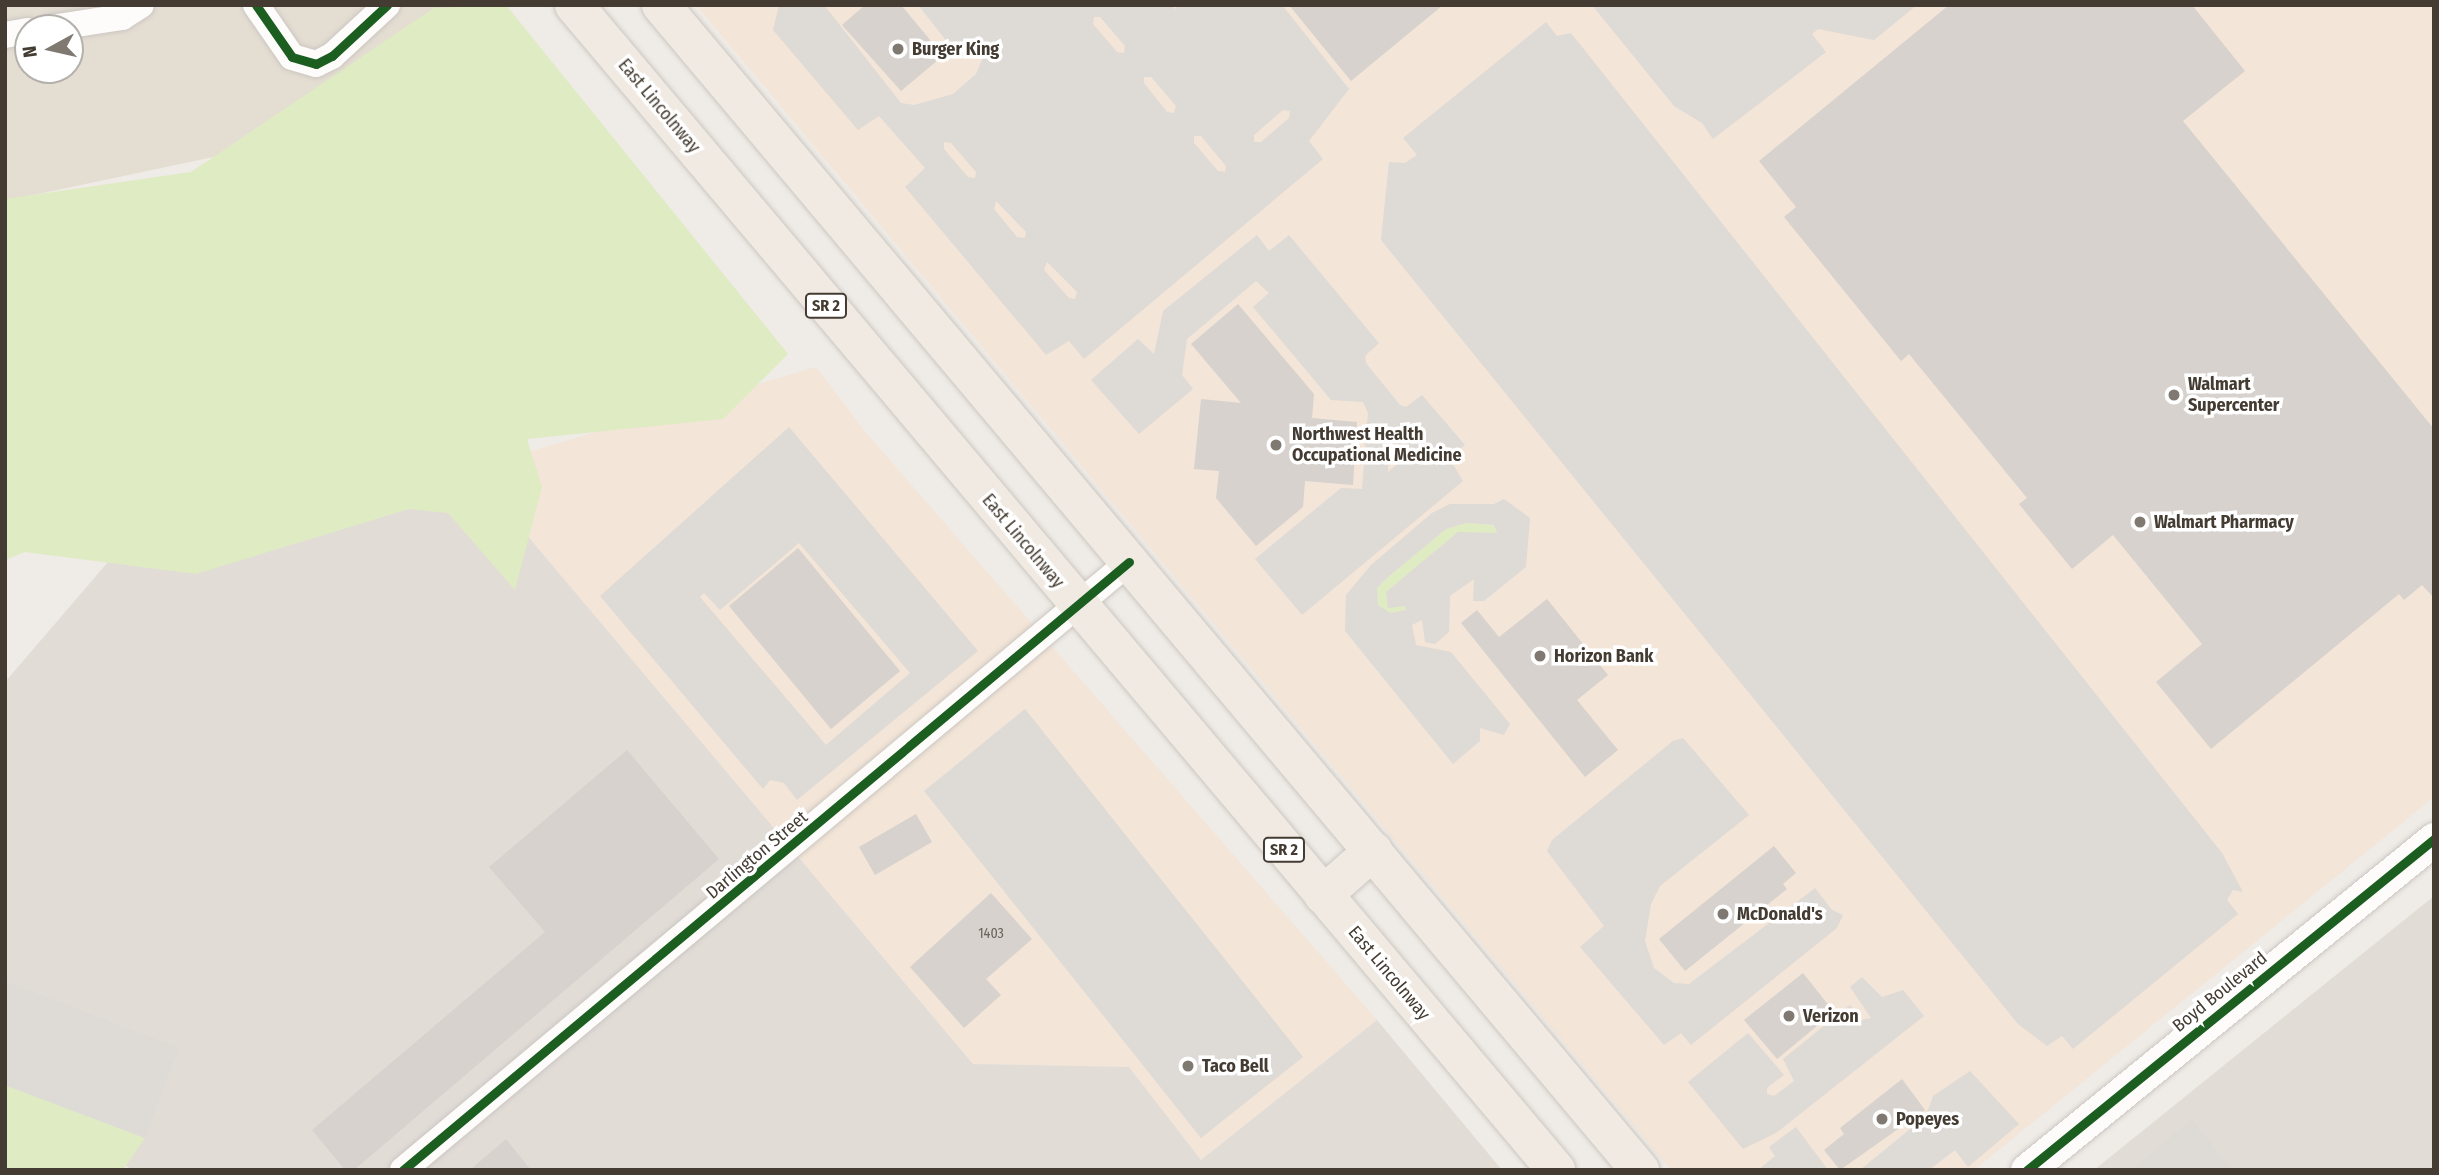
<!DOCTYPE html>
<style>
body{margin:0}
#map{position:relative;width:2439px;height:1175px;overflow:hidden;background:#efebe6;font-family:"Fira Sans Condensed",sans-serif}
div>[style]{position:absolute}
.residential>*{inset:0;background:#e4ddd2}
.commercial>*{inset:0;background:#f3e5d7}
.industrial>*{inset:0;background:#e2dcd7}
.green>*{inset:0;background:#dfebc3}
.parking>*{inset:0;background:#dedad6}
.building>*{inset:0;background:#d7d2cd}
.roads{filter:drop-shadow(0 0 2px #cbc7c2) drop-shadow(0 0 2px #cbc7c2)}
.minor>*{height:26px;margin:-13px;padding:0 13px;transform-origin:13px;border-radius:13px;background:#fdfcfb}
.tertiary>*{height:33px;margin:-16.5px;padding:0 16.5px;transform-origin:16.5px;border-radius:16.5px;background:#fdfcfb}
.primary>*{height:38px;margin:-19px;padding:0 19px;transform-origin:19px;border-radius:19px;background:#f0eae2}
.cycleway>*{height:9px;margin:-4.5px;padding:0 4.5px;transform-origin:4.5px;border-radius:4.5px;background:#1b5e20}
.dots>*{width:19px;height:19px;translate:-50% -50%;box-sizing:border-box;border:4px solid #fff;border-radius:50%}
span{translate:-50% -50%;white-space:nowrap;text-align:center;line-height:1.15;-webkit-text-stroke:7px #fff;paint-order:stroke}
.number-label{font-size:14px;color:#6a635a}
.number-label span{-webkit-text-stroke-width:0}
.shield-label span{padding:2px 5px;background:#fff;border:2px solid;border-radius:5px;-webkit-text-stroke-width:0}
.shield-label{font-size:16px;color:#443c32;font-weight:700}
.poi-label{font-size:18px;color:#443c32;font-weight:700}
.left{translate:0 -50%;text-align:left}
.street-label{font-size:18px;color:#443c32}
.frame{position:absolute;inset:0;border:7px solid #443c32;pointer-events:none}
.north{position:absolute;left:14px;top:14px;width:70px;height:70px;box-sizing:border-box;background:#fff;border:2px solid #b4b1ad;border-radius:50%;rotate:262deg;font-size:19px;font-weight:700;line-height:28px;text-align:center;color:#443c32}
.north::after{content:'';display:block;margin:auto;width:24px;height:32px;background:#807971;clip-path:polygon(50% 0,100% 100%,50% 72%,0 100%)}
</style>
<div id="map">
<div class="residential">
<div style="clip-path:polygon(evenodd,5px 5px,467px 5px,289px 141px,5px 201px,5px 5px,28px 28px,70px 28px,70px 70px,28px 70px,28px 28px)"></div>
</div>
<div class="commercial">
<div style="clip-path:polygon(696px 5px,2434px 5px,2434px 797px,1974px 1170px,1671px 1170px)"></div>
<div style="clip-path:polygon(816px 367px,867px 434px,1377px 1020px,1201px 1160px,1129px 1067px,973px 1064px,471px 469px)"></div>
</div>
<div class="industrial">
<div style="clip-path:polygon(471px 469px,973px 1064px,1129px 1067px,1201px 1160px,1377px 1020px,1502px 1170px,132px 1170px,5px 1087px,5px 682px,108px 562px)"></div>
<div style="clip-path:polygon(2434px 896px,2434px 1170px,2094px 1170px)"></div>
</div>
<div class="green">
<div style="clip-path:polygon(506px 5px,788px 354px,723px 419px,527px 439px,542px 487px,515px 590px,448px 513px,409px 509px,196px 574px,25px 552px,5px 560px,5px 199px,191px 172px,434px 8px)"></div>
<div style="clip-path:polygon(1466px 523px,1494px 525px,1497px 533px,1458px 533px,1406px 610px,1389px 613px,1378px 605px,1377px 588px,1388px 577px,1446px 529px)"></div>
<div style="clip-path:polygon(5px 1085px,145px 1138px,123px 1170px,5px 1170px)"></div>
</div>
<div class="parking">
<div style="clip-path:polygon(evenodd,779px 5px,824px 5px,901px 103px,914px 105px,953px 94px,976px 74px,984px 55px,977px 46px,961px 59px,918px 5px,1171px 5px,1175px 9px,1179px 5px,1282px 5px,1349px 89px,1309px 141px,1323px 159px,1084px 359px,1069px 341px,1046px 355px,905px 187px,925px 168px,879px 116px,858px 130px,773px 30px,779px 5px,1094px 17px,1100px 17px,1125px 46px,1124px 53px,1117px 52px,1093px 24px,1094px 17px,779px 5px,1144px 77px,1151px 77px,1176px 106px,1174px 113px,1167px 112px,1144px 83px,1144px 77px,779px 5px,1283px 110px,1290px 111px,1289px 118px,1261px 142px,1254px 142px,1254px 135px,1283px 110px,779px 5px,1194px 136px,1201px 136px,1226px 166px,1225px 172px,1218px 171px,1194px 143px,1194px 136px,779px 5px,944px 142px,951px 143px,976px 172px,975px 178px,968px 177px,944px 149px,944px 142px,779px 5px,996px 201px,1026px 232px,1025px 238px,1017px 237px,994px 209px,996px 201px,779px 5px,1047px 262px,1077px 292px,1075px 299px,1069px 298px,1044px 270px,1047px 262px)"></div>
<div style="clip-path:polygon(1592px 5px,1917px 5px,1874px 40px,1818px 29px,1812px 34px,1826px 52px,1713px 139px,1702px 123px,1674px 106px)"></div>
<div style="clip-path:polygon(1546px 22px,1557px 36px,1571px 33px,2222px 853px,2243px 892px,2233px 890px,2227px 900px,2238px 914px,2073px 1049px,2062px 1036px,2047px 1046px,2018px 1024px,1381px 240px,1389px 162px,1405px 163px,1417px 155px,1403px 138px)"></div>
<div style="clip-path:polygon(evenodd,1257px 235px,1269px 251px,1289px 235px,1379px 343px,1365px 356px,1366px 363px,1400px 405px,1406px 407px,1422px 395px,1465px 445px,1450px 459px,1463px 481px,1302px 615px,1255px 559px,1341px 488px,1362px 489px,1368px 413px,1363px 402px,1331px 400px,1253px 307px,1269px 293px,1256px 281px,1187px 339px,1182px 375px,1193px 389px,1139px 434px,1091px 380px,1138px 339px,1154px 354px,1163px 311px,1257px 235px,1394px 442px,1406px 457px,1388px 472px,1389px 444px,1394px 442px)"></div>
<div style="clip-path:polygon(evenodd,789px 427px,978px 651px,797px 800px,784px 783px,770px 780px,763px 789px,600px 596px,789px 427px,799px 543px,910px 673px,826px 745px,700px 597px,704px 593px,720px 610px,799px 543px)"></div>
<div style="clip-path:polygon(evenodd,1504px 499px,1530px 518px,1526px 567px,1484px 601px,1473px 601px,1474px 579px,1450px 596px,1449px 632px,1435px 644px,1425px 642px,1422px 620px,1412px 625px,1416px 645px,1451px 652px,1510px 724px,1504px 735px,1480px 728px,1480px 741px,1453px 764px,1345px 631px,1346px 595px,1371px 565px,1432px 513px,1450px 504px,1494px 504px,1504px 499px,1466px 523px,1494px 525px,1497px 533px,1458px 532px,1386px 592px,1388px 608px,1405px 606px,1406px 610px,1390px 613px,1378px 605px,1377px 588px,1388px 577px,1446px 529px,1466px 523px)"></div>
<div style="clip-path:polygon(1025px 709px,1303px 1057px,1201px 1138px,924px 791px)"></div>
<div style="clip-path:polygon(1683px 738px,1749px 815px,1660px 886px,1651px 904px,1645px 941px,1654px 968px,1674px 983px,1689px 984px,1815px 888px,1832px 910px,1843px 915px,1837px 928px,1691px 1045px,1681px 1033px,1664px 1045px,1580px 947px,1604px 926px,1547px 851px,1552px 840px,1673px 741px)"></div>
<div style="clip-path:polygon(1862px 977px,1882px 997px,1903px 990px,1924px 1016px,1776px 1133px,1743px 1149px,1688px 1082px,1748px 1033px,1784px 1075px,1767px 1088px,1767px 1094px,1774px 1096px,1794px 1081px,1783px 1059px,1850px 1005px,1862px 1020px,1871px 1018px,1850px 987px)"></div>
<div style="clip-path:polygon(5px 981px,179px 1048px,145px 1138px,5px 1085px)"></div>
<div style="clip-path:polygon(1970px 1071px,2019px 1124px,1968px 1167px,1955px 1150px,1929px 1170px,1860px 1170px,1926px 1116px,1933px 1096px)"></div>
<div style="clip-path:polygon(2192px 1119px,2232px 1170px,2131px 1170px)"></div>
<div style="clip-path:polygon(1796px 1127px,1828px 1170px,1758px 1170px,1775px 1156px,1769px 1147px)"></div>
</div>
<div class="building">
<div style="clip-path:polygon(865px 5px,901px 5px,931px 41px,926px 45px,938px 60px,901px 91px,842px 25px)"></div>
<div style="clip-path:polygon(1289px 5px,1443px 5px,1351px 81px)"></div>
<div style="clip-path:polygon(1949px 5px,2192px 5px,2245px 71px,2183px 121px,2434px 429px,2434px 598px,2422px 585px,2404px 600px,2399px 594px,2211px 749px,2156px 682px,2202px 644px,2113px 535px,2072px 569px,2019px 504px,2027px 498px,1909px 354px,1901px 361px,1784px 217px,1796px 207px,1759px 161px)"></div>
<div style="clip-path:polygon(1238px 304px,1314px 394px,1312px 418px,1357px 422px,1353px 485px,1305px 481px,1303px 507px,1256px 546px,1216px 498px,1219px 471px,1194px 469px,1201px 399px,1241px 403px,1191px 344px)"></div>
<div style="clip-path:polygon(798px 548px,900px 671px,831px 729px,729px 606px)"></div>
<div style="clip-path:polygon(1547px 599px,1608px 675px,1577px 700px,1618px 750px,1585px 777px,1461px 623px,1477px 610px,1499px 637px)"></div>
<div style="clip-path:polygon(627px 750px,719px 859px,354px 1170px,345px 1170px,312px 1130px,545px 932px,489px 867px)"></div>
<div style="clip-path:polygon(916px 814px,932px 842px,875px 875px,859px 847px)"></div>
<div style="clip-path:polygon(1774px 846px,1796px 873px,1783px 884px,1787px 889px,1685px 971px,1659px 939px)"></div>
<div style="clip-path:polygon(991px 893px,1032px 939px,986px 979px,1001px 995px,964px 1028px,910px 967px)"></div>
<div style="clip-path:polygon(1803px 973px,1834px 1012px,1777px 1059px,1744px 1020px)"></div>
<div style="clip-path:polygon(1902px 1079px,1925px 1110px,1840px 1170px,1824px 1150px,1844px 1134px,1840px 1128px)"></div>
<div style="clip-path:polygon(506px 1139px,531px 1170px,470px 1170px)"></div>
</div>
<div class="roads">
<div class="minor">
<div style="left:256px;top:5px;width:63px;rotate:55.3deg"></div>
<div style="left:292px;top:57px;width:25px;rotate:16deg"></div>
<div style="left:316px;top:64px;width:18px;rotate:-27deg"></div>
<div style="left:332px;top:56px;width:75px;rotate:-42.8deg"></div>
<div style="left:51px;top:28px;width:72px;rotate:-8.8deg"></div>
<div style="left:122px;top:17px;width:22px;rotate:-32deg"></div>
<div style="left:5px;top:35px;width:23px;rotate:-10deg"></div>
<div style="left:403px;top:1170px;width:947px;rotate:-39.95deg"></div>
</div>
<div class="tertiary">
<div style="left:2027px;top:1170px;width:525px;rotate:-39.12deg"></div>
</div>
<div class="primary">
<div style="left:574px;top:5px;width:1524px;rotate:49.87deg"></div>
<div style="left:661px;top:5px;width:1522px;rotate:49.96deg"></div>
<div style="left:1323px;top:895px;width:67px;rotate:-41.3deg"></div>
</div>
</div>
<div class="cycleway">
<div style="left:256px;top:5px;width:63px;rotate:55.3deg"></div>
<div style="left:292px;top:57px;width:25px;rotate:16deg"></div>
<div style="left:316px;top:64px;width:18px;rotate:-27deg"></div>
<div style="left:332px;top:56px;width:75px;rotate:-42.8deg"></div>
<div style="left:403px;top:1170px;width:947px;rotate:-39.95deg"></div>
<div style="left:2027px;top:1170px;width:525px;rotate:-39.12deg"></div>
</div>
<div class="dots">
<div style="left:898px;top:49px;background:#807971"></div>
<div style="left:2174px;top:395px;background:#807971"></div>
<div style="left:1276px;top:445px;background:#807971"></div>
<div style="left:2140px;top:522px;background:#807971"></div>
<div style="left:1540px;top:656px;background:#807971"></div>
<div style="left:1723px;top:914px;background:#807971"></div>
<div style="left:1789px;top:1016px;background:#807971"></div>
<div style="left:1188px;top:1066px;background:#807971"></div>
<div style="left:1882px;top:1119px;background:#807971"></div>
</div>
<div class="number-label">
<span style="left:991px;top:934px">1403</span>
</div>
<div class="shield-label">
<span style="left:826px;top:306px">SR 2</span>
<span style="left:1284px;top:850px">SR 2</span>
</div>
<div class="poi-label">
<span class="left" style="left:912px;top:49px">Burger King</span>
<span class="left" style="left:2188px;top:395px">Walmart<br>Supercenter</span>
<span class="left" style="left:1292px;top:445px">Northwest Health<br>Occupational Medicine</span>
<span class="left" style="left:2154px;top:522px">Walmart Pharmacy</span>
<span class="left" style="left:1554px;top:656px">Horizon Bank</span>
<span class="left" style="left:1737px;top:914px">McDonald's</span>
<span class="left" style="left:1803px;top:1016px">Verizon</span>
<span class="left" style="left:1202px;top:1066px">Taco Bell</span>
<span class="left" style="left:1896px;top:1119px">Popeyes</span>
</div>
<div class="street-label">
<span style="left:659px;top:106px;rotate:50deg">East Lincolnway</span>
<span style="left:1023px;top:541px;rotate:50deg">East Lincolnway</span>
<span style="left:757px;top:855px;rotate:-40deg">Darlington Street</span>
<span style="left:1389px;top:973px;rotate:50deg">East Lincolnway</span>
<span style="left:2220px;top:992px;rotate:-39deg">Boyd Boulevard</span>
</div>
<div class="frame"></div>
<div class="north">N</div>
</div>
